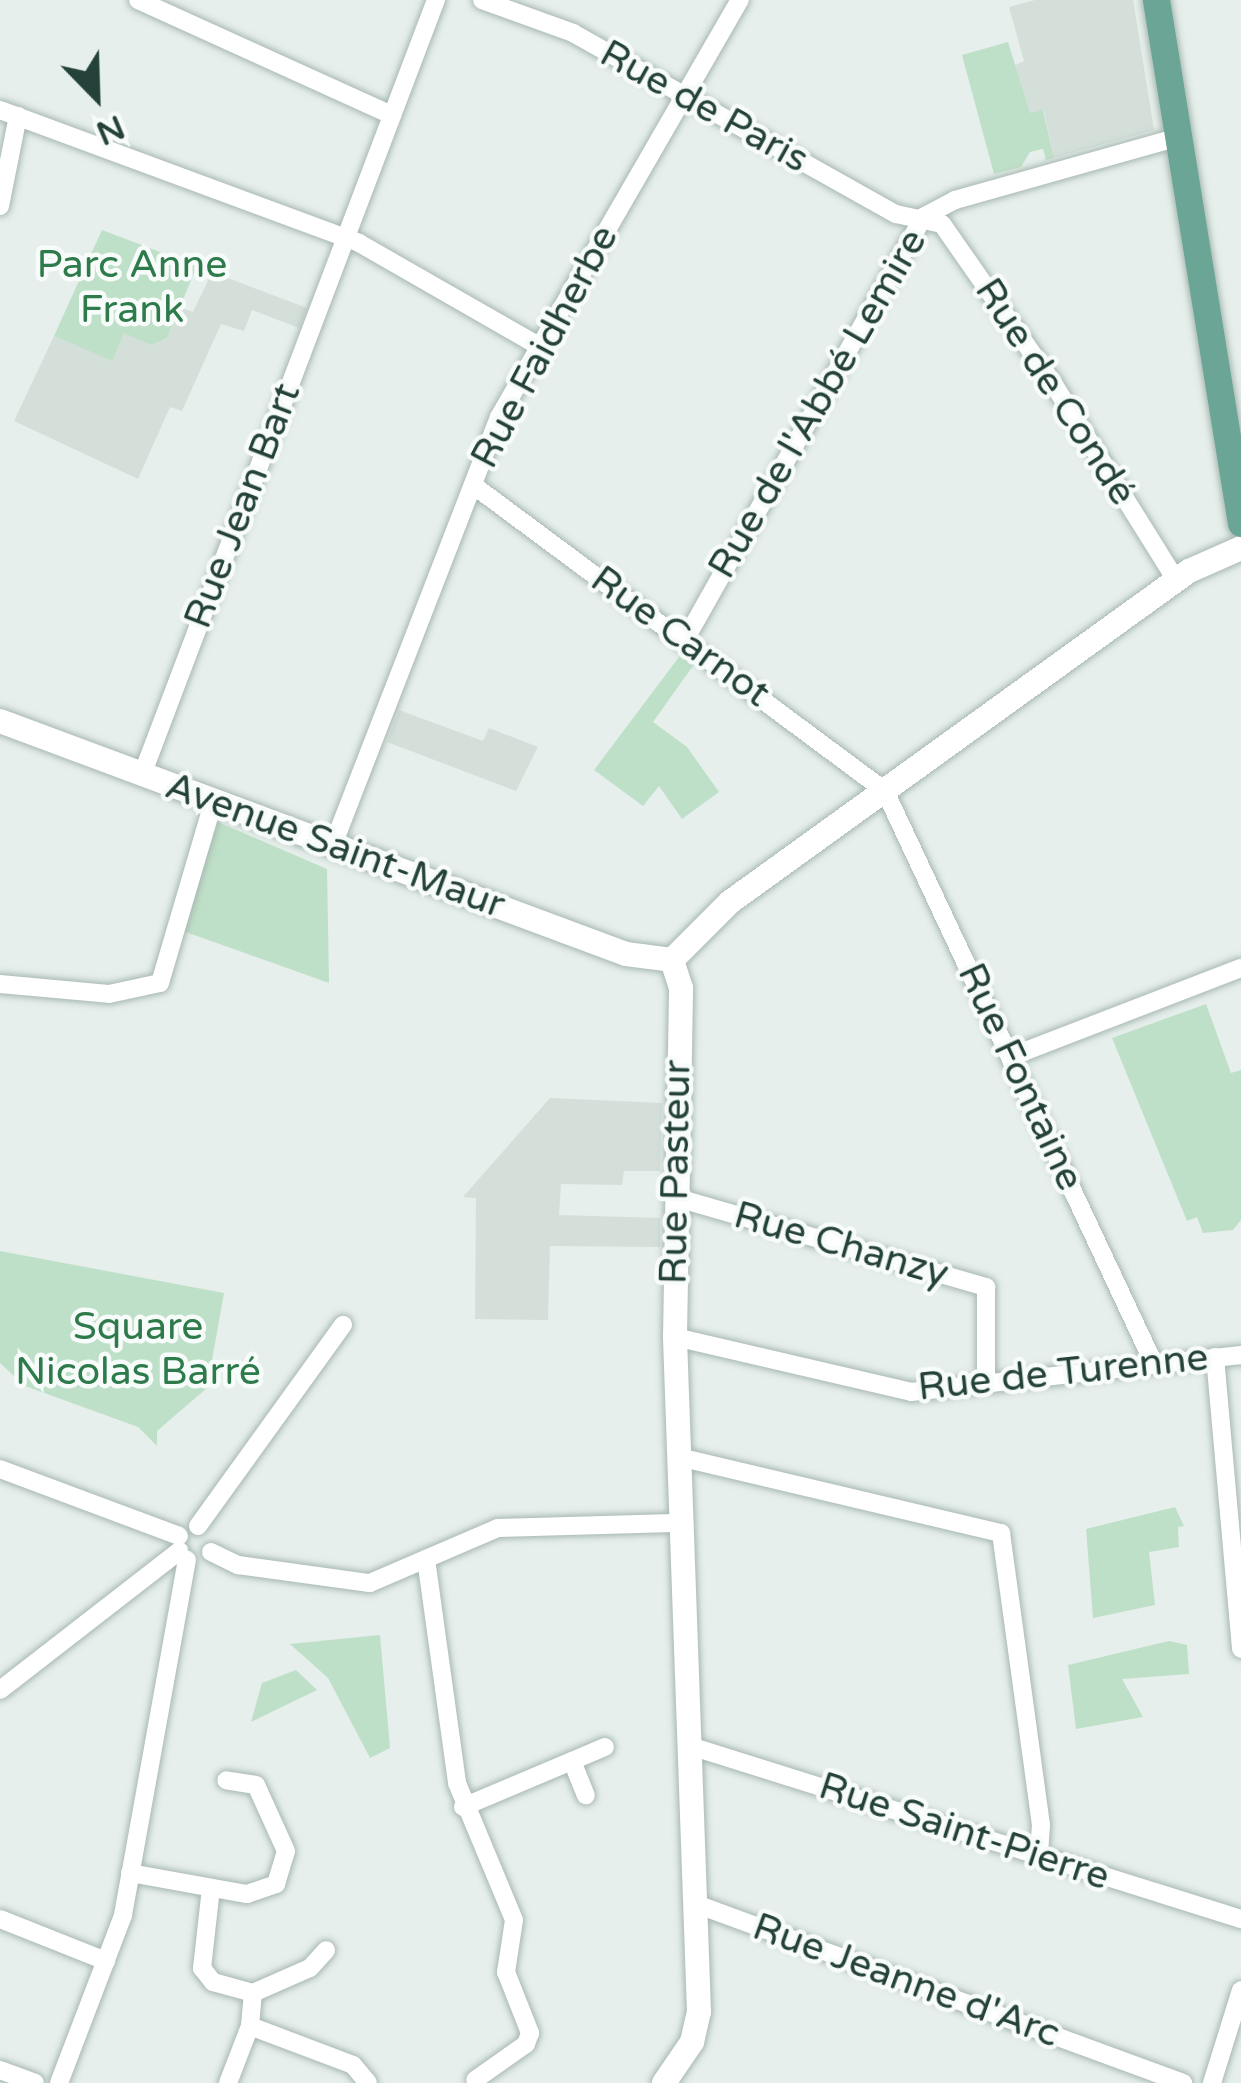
<!DOCTYPE html>
<meta charset="utf-8">
<style>
body{margin:0}
#map{position:relative;width:1241px;height:2083px;overflow:hidden;background:#e6efeb;font-family:"Varela Round",sans-serif}
div>[style]{position:absolute}
.built>*{inset:0;background:#d4dfda}
.green>*{inset:0;background:#bfe0c8}
.roads{filter:drop-shadow(0 0 3px #a8b8b2) drop-shadow(0 0 3px #a8b8b2)}
.street>*{height:18px;margin:-9px;padding:0 9px;transform-origin:9px;border-radius:9px;background:#fff}
.secondary>*{height:24px;margin:-12px;padding:0 12px;transform-origin:12px;border-radius:12px;background:#fff}
.primary>*{height:27px;margin:-13.5px;padding:0 13.5px;transform-origin:13.5px;border-radius:13.5px;background:#6aa596}
span{translate:-50% -50%;white-space:nowrap;text-align:center;line-height:1.15;-webkit-text-stroke:9px #f7fbf9;paint-order:stroke}
.street-label{font-size:39px;color:#24423a}
.park-label{font-size:39px;color:#2d7a4b}
.north{position:absolute;left:36px;top:36px;width:120px;height:120px;-webkit-text-stroke:9px #f7fbf9;paint-order:stroke;rotate:157deg;font-size:33px;font-weight:700;line-height:48px;text-align:center;color:#24423a}
.north::after{content:'';display:block;margin:auto;width:42px;height:54px;background:#24423a;clip-path:polygon(50% 0,100% 100%,50% 72%,0 100%)}
</style>
<div id="map">
<div class="built">
<div style="clip-path:polygon(1035px 0,1133px 0,1154px 130px,1054px 158px,1044px 111px,1030px 114px,1015px 65px,1024px 61px,1009px 7px)"></div>
<div style="clip-path:polygon(212px 272px,307px 308px,299px 328px,252px 310px,244px 331px,221px 324px,182px 411px,170px 407px,138px 479px,14px 421px,54px 336px,111px 360px,124px 332px,151px 345px,167px 338px,180px 308px,193px 312px)"></div>
<div style="clip-path:polygon(399px 710px,483px 741px,489px 728px,538px 747px,516px 791px,387px 742px)"></div>
<div style="clip-path:polygon(550px 1098px,662px 1103px,660px 1171px,624px 1171px,622px 1185px,561px 1184px,559px 1215px,660px 1218px,660px 1247px,550px 1246px,548px 1320px,475px 1319px,476px 1198px,463px 1197px)"></div>
</div>
<div class="green">
<div style="clip-path:polygon(1008px 42px,1030px 113px,1043px 110px,1054px 158px,1046px 160px,1043px 149px,1030px 152px,1021px 167px,994px 174px,962px 55px)"></div>
<div style="clip-path:polygon(102px 230px,197px 266px,167px 338px,151px 345px,124px 333px,112px 361px,54px 336px)"></div>
<div style="clip-path:polygon(682px 653px,695px 663px,653px 722px,687px 747px,719px 792px,682px 819px,659px 786px,643px 806px,594px 770px)"></div>
<div style="clip-path:polygon(218px 822px,327px 869px,329px 983px,183px 931px)"></div>
<div style="clip-path:polygon(1206px 1004px,1231px 1073px,1241px 1070px,1241px 1220px,1233px 1230px,1203px 1233px,1197px 1217px,1187px 1221px,1112px 1038px)"></div>
<div style="clip-path:polygon(0 1251px,224px 1293px,207px 1388px,157px 1431px,157px 1446px,138px 1427px,25px 1386px,0 1363px)"></div>
<div style="clip-path:polygon(1175px 1507px,1184px 1526px,1178px 1527px,1179px 1547px,1149px 1552px,1155px 1605px,1093px 1618px,1086px 1529px)"></div>
<div style="clip-path:polygon(380px 1635px,390px 1748px,370px 1758px,328px 1678px,290px 1644px)"></div>
<div style="clip-path:polygon(1169px 1641px,1187px 1645px,1189px 1674px,1122px 1679px,1143px 1717px,1076px 1729px,1068px 1665px)"></div>
<div style="clip-path:polygon(296px 1670px,317px 1690px,251px 1722px,262px 1683px)"></div>
</div>
<div class="roads">
<div class="street">
<div style="left:138px;top:0;width:279px;rotate:24.4deg"></div>
<div style="left:482px;top:0;width:97px;rotate:19.9deg"></div>
<div style="left:573px;top:33px;width:370px;rotate:29.3deg"></div>
<div style="left:896px;top:214px;width:47px;rotate:12.3deg"></div>
<div style="left:942px;top:224px;width:190px;rotate:55.1deg"></div>
<div style="left:1051px;top:380px;width:236px;rotate:58deg"></div>
<div style="left:0;top:110px;width:383px;rotate:20.3deg"></div>
<div style="left:359px;top:243px;width:207px;rotate:29.8deg"></div>
<div style="left:0;top:206px;width:92px;rotate:-78.7deg"></div>
<div style="left:473px;top:485px;width:513px;rotate:36.6deg"></div>
<div style="left:885px;top:791px;width:633px;rotate:64.85deg"></div>
<div style="left:685px;top:640px;width:485px;rotate:-60.6deg"></div>
<div style="left:923px;top:217px;width:36px;rotate:-28deg"></div>
<div style="left:955px;top:200px;width:236px;rotate:-15.7deg"></div>
<div style="left:142px;top:775px;width:829px;rotate:-69.23deg"></div>
<div style="left:333px;top:845px;width:459px;rotate:-68.8deg"></div>
<div style="left:499px;top:417px;width:482px;rotate:-60deg"></div>
<div style="left:0;top:984px;width:109px;rotate:5.2deg"></div>
<div style="left:109px;top:994px;width:52px;rotate:-12.2deg"></div>
<div style="left:160px;top:983px;width:191px;rotate:-73.6deg"></div>
<div style="left:1010px;top:1057px;width:248px;rotate:-21.1deg"></div>
<div style="left:674px;top:1197px;width:325px;rotate:16.1deg"></div>
<div style="left:986px;top:1287px;width:96px;rotate:90deg"></div>
<div style="left:675px;top:1337px;width:242px;rotate:13.1deg"></div>
<div style="left:911px;top:1392px;width:332px;rotate:-6.4deg"></div>
<div style="left:1215px;top:1357px;width:293px;rotate:84.9deg"></div>
<div style="left:679px;top:1457px;width:331px;rotate:13.3deg"></div>
<div style="left:1001px;top:1533px;width:295px;rotate:82.2deg"></div>
<div style="left:1041px;top:1825px;width:31px;rotate:94deg"></div>
<div style="left:0;top:1469px;width:191px;rotate:20.5deg"></div>
<div style="left:198px;top:1526px;width:248px;rotate:-54.2deg"></div>
<div style="left:211px;top:1552px;width:30px;rotate:26deg"></div>
<div style="left:238px;top:1565px;width:133px;rotate:7.8deg"></div>
<div style="left:370px;top:1583px;width:139px;rotate:-23.3deg"></div>
<div style="left:498px;top:1528px;width:184px;rotate:-1.6deg"></div>
<div style="left:426px;top:1559px;width:226px;rotate:82.1deg"></div>
<div style="left:457px;top:1783px;width:148px;rotate:67.4deg"></div>
<div style="left:514px;top:1920px;width:53px;rotate:98.7deg"></div>
<div style="left:506px;top:1972px;width:66px;rotate:68.5deg"></div>
<div style="left:530px;top:2033px;width:12px;rotate:110deg"></div>
<div style="left:526px;top:2044px;width:62px;rotate:144.8deg"></div>
<div style="left:0;top:1690px;width:227px;rotate:-37.8deg"></div>
<div style="left:687px;top:1745px;width:581px;rotate:17.44deg"></div>
<div style="left:572px;top:1761px;width:37px;rotate:68deg"></div>
<div style="left:463px;top:1807px;width:154px;rotate:-22.9deg"></div>
<div style="left:130px;top:1873px;width:119px;rotate:10.2deg"></div>
<div style="left:247px;top:1894px;width:31px;rotate:-19deg"></div>
<div style="left:276px;top:1884px;width:34px;rotate:-73deg"></div>
<div style="left:286px;top:1851px;width:72px;rotate:-114.4deg"></div>
<div style="left:256px;top:1785px;width:30px;rotate:-171deg"></div>
<div style="left:211px;top:1888px;width:81px;rotate:96.4deg"></div>
<div style="left:202px;top:1968px;width:18px;rotate:52deg"></div>
<div style="left:213px;top:1982px;width:41px;rotate:15.4deg"></div>
<div style="left:696px;top:1904px;width:519px;rotate:20.18deg"></div>
<div style="left:0;top:1919px;width:114px;rotate:21.6deg"></div>
<div style="left:253px;top:1993px;width:62px;rotate:-23.7deg"></div>
<div style="left:310px;top:1968px;width:24px;rotate:-48deg"></div>
<div style="left:250px;top:2026px;width:110px;rotate:20.7deg"></div>
<div style="left:353px;top:2065px;width:23px;rotate:50deg"></div>
<div style="left:0;top:2070px;width:37px;rotate:20deg"></div>
<div style="left:59px;top:2083px;width:180px;rotate:-69.1deg"></div>
<div style="left:123px;top:1915px;width:361px;rotate:-79.8deg"></div>
<div style="left:228px;top:2083px;width:61px;rotate:-68.9deg"></div>
<div style="left:250px;top:2026px;width:33px;rotate:-85deg"></div>
<div style="left:1212px;top:2083px;width:97px;rotate:-72.7deg"></div>
</div>
<div class="secondary">
<div style="left:0;top:721px;width:668px;rotate:20.42deg"></div>
<div style="left:626px;top:954px;width:46px;rotate:7.4deg"></div>
<div style="left:672px;top:960px;width:82px;rotate:-45deg"></div>
<div style="left:730px;top:902px;width:566px;rotate:-35.8deg"></div>
<div style="left:1189px;top:571px;width:57px;rotate:-23.9deg"></div>
<div style="left:664px;top:2083px;width:50px;rotate:-55.7deg"></div>
<div style="left:692px;top:2042px;width:31px;rotate:-77deg"></div>
<div style="left:699px;top:2012px;width:675px;rotate:-92.04deg"></div>
<div style="left:675px;top:1337px;width:349px;rotate:-89deg"></div>
<div style="left:681px;top:988px;width:29px;rotate:-108deg"></div>
</div>
<div class="primary">
<div style="left:1156px;top:0;width:530px;rotate:80.77deg"></div>
</div>
</div>
<div class="street-label">
<span style="left:704px;top:107px;rotate:29deg">Rue de Paris</span>
<span style="left:545px;top:347px;rotate:-62deg">Rue Faidherbe</span>
<span style="left:1055px;top:392px;rotate:57deg">Rue de Condé</span>
<span style="left:818px;top:404px;rotate:-60deg">Rue de l'Abbé Lemire</span>
<span style="left:243px;top:506px;rotate:-69deg">Rue Jean Bart</span>
<span style="left:680px;top:637px;rotate:36deg">Rue Carnot</span>
<span style="left:335px;top:846px;rotate:20deg">Avenue Saint-Maur</span>
<span style="left:1020px;top:1077px;rotate:65deg">Rue Fontaine</span>
<span style="left:676px;top:1172px;rotate:-89deg">Rue Pasteur</span>
<span style="left:841px;top:1245px;rotate:16deg">Rue Chanzy</span>
<span style="left:1063px;top:1373px;rotate:-6deg">Rue de Turenne</span>
<span style="left:964px;top:1832px;rotate:18deg">Rue Saint-Pierre</span>
<span style="left:906px;top:1981px;rotate:20deg">Rue Jeanne d'Arc</span>
</div>
<div class="park-label">
<span style="left:132px;top:288px">Parc Anne<br>Frank</span>
<span style="left:138px;top:1350px">Square<br>Nicolas Barré</span>
</div>
<div class="north">N</div>
</div>
